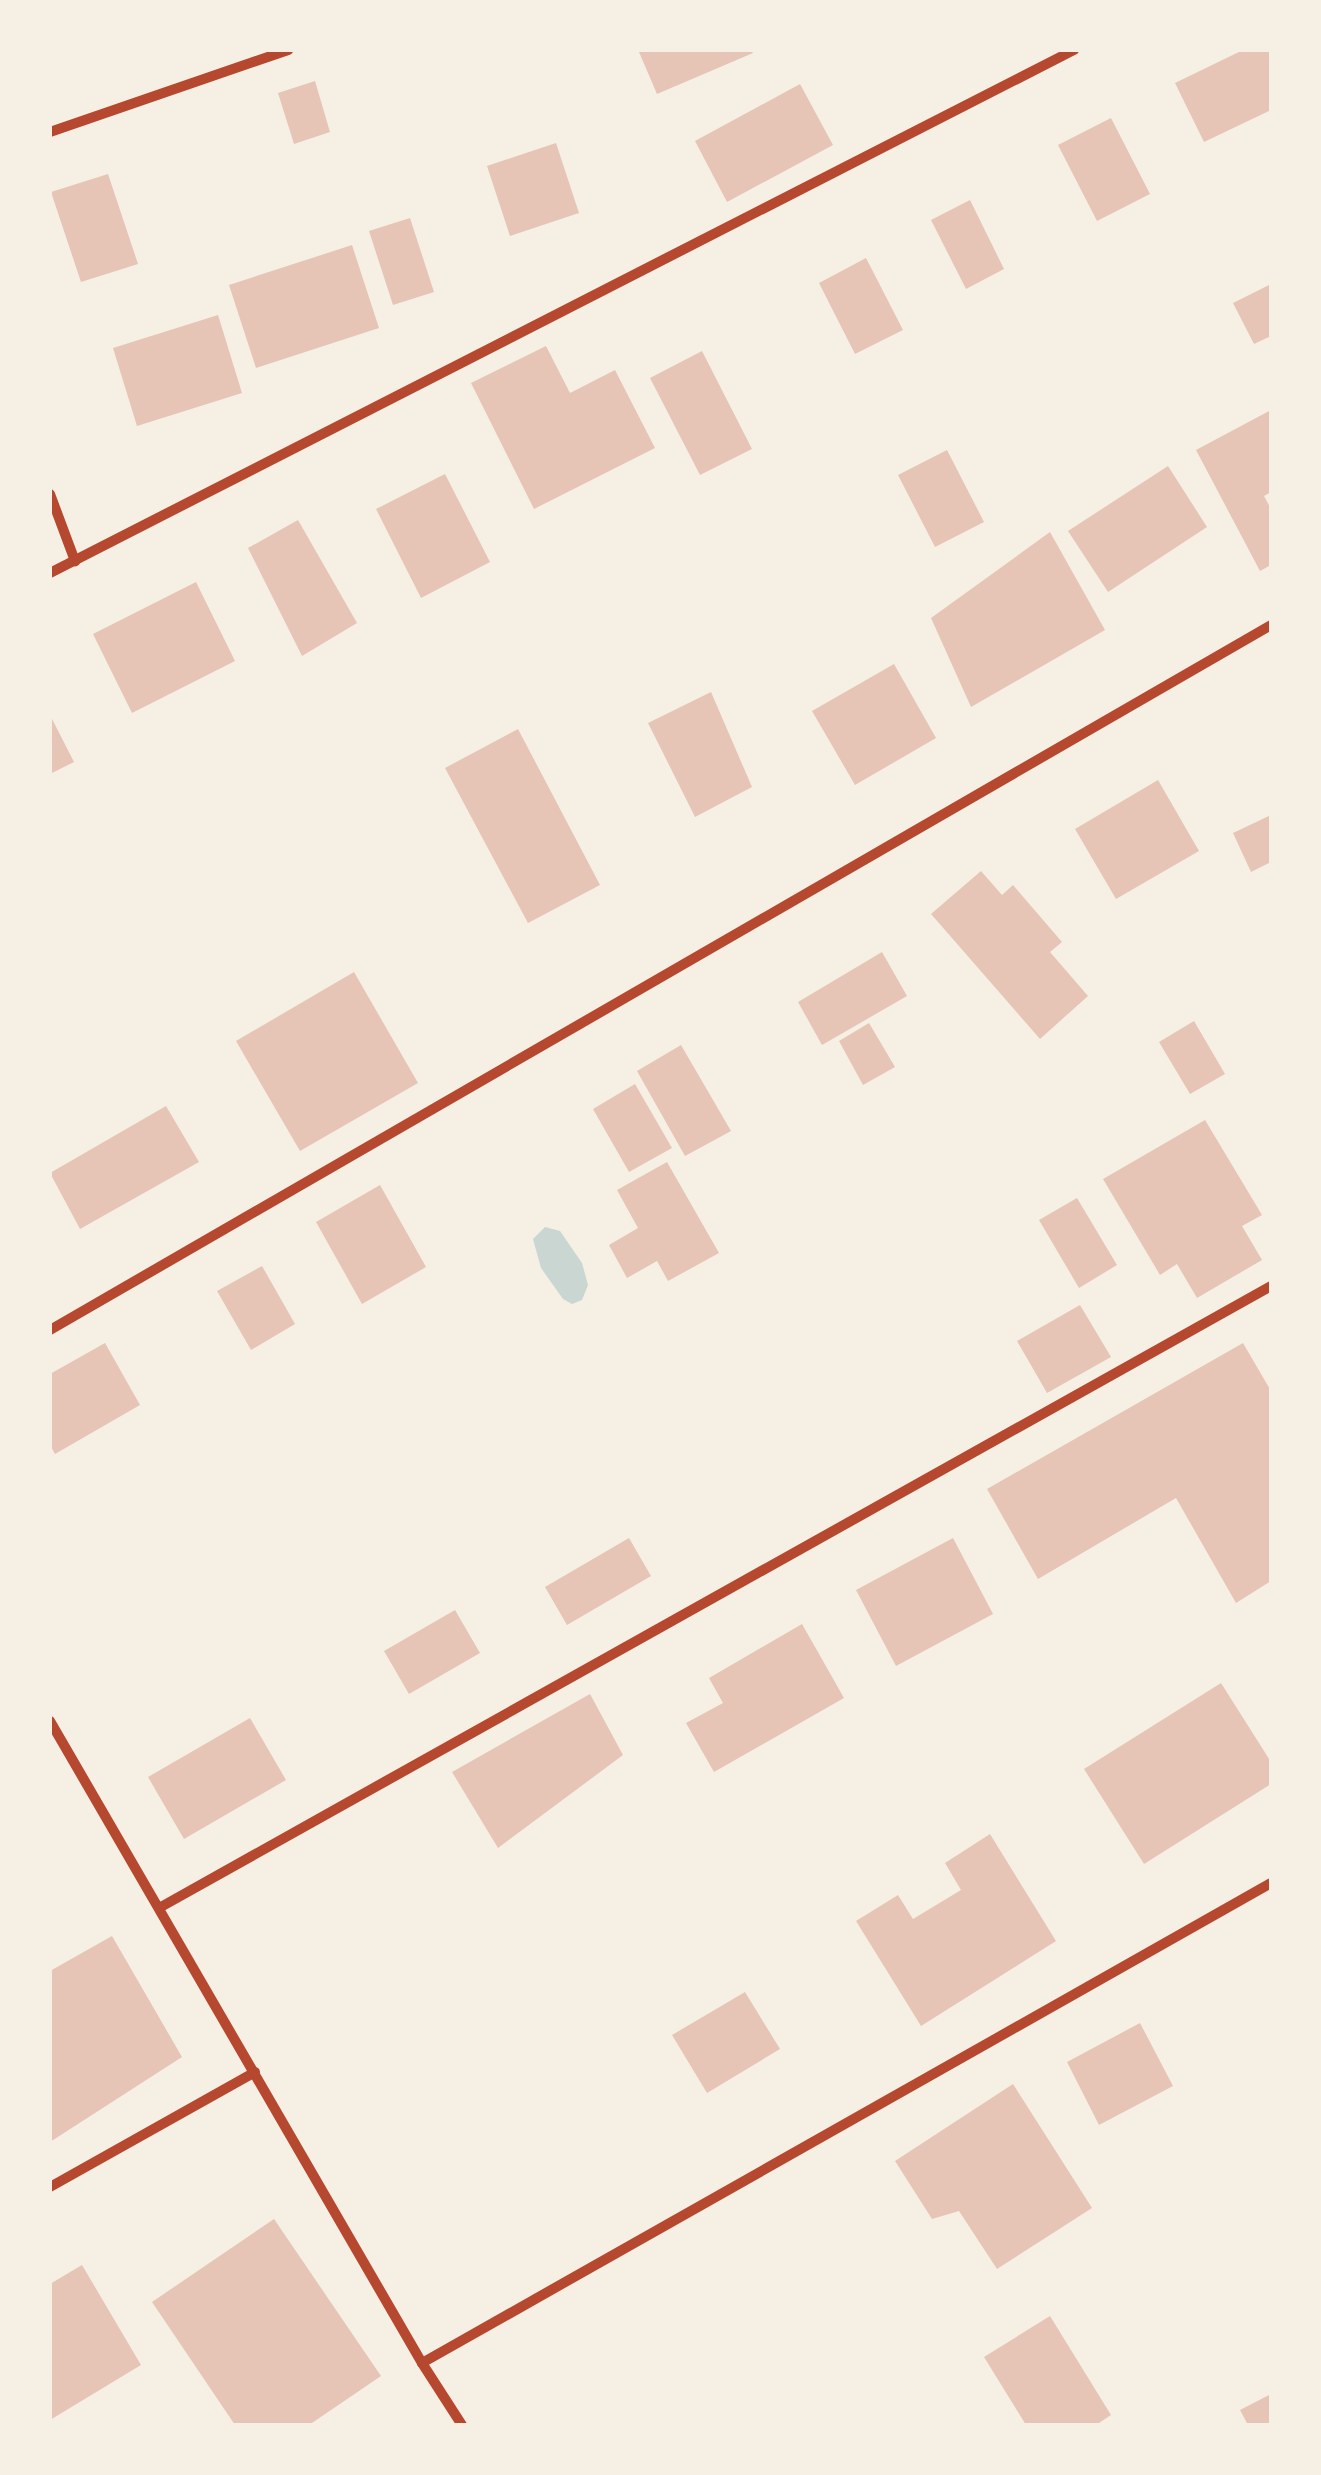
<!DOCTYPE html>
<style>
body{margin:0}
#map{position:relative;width:1321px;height:2475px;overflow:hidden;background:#f6efe4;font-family:"Fira Sans",sans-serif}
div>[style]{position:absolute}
.water>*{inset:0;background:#c9d6d2}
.building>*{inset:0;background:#e6c5b7}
.minor>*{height:10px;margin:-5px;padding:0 5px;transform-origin:5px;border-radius:5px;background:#b5482f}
span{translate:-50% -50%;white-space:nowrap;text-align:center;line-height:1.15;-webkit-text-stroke:9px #f6efe4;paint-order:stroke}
.frame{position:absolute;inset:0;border:52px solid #f6efe4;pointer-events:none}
</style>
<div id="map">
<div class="water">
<div style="clip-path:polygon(545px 1227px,560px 1231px,582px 1263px,588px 1285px,582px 1300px,572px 1304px,563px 1299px,541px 1268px,533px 1239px)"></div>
</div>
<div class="building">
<div style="clip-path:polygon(643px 50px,751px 50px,753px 53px,657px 94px,639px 52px)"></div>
<div style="clip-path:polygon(1243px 50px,1271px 50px,1271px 110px,1204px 142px,1175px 83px)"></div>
<div style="clip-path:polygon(315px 81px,330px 132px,294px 144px,278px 93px)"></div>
<div style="clip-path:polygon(800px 84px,833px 145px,727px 202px,695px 141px)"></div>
<div style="clip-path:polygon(1111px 118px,1150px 194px,1097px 221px,1058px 145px)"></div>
<div style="clip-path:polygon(556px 143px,579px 213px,510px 236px,487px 166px)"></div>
<div style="clip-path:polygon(108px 174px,138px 264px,81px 282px,51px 192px)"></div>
<div style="clip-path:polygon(970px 200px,1004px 269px,966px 289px,931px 220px)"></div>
<div style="clip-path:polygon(410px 218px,434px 292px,393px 305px,369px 231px)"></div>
<div style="clip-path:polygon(352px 245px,379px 328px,256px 368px,229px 285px)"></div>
<div style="clip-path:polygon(866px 258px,903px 330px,855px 354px,819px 283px)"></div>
<div style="clip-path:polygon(1271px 284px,1271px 336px,1254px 344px,1233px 303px)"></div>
<div style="clip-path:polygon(218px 315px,242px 393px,137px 426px,113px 348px)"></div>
<div style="clip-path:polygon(546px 346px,570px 393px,615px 370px,655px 448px,534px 509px,471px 383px)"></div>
<div style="clip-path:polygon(702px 351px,752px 449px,700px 475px,650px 378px)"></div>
<div style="clip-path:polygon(1271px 410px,1271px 492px,1264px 496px,1271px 509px,1271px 565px,1260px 571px,1196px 450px)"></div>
<div style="clip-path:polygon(947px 450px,984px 522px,935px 547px,898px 475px)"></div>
<div style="clip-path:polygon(1168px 466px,1207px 527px,1108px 592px,1068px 531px)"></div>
<div style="clip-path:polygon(445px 474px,490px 562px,421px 598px,376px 509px)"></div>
<div style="clip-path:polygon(298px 520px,357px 623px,302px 656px,248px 548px)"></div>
<div style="clip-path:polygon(1050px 532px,1105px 630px,971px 707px,931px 618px)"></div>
<div style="clip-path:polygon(196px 582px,235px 661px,132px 713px,93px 634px)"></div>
<div style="clip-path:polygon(894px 664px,936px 738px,855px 785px,812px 711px)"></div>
<div style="clip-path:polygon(711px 692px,752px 787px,695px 817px,648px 723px)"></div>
<div style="clip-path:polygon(50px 715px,74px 762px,50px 774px)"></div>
<div style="clip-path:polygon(518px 729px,600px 885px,528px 923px,445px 768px)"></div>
<div style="clip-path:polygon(1158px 780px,1199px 851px,1116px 899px,1075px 829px)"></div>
<div style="clip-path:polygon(1271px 815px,1271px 862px,1251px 872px,1233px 833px)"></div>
<div style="clip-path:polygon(981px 871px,1002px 895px,1013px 885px,1062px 942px,1050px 952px,1088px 996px,1040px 1039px,931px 914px)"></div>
<div style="clip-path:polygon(882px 952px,907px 996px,822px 1045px,798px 1002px)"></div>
<div style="clip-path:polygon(354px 972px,418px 1083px,300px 1151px,236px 1041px)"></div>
<div style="clip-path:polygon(1194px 1021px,1225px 1074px,1190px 1094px,1159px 1042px)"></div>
<div style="clip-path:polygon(869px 1023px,895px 1067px,863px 1085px,839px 1041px)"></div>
<div style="clip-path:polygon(681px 1045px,731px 1131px,685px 1156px,637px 1071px)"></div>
<div style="clip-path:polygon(635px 1084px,672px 1148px,629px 1172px,593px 1109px)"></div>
<div style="clip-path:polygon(166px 1106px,199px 1162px,80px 1229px,50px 1173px)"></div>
<div style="clip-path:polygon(1205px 1120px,1262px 1215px,1242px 1226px,1262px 1260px,1197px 1298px,1177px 1264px,1160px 1275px,1103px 1179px)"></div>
<div style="clip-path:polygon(667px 1162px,719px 1253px,668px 1281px,657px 1261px,627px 1278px,609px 1245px,638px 1228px,617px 1190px)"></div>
<div style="clip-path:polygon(380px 1185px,426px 1267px,362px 1304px,316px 1222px)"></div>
<div style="clip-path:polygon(1077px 1198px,1117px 1265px,1079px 1288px,1039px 1220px)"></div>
<div style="clip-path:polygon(262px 1266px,295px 1324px,251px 1350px,217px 1291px)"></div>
<div style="clip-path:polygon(1080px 1305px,1111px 1357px,1047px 1393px,1017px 1341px)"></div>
<div style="clip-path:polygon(105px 1343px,140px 1405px,55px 1454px,50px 1445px,50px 1374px)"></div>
<div style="clip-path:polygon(1243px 1343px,1271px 1391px,1271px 1581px,1236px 1603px,1176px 1498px,1038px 1579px,987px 1489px)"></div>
<div style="clip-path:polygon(629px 1538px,651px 1576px,567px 1625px,545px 1587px)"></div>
<div style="clip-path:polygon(953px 1538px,993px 1614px,896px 1666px,856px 1590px)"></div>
<div style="clip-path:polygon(455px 1610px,480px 1653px,409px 1694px,384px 1651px)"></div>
<div style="clip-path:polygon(802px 1624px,844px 1698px,714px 1772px,686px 1723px,723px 1703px,709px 1678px)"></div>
<div style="clip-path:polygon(1221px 1683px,1271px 1762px,1271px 1784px,1144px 1864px,1084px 1769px)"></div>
<div style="clip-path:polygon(590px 1694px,623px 1755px,498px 1848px,452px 1772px)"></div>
<div style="clip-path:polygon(250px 1718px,286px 1780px,184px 1839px,148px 1777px)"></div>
<div style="clip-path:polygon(990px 1834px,1056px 1941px,921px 2026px,856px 1921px,898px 1895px,913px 1919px,961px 1890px,945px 1863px)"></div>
<div style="clip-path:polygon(112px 1936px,182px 2057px,50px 2142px,50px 1971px)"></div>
<div style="clip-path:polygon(745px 1992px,780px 2049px,707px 2093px,672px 2035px)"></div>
<div style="clip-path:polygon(1140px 2023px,1173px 2086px,1099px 2125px,1067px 2062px)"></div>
<div style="clip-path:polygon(1013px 2084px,1092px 2208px,997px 2269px,959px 2211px,932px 2219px,895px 2161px)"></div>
<div style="clip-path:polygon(274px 2219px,381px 2376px,309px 2425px,235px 2425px,152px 2302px)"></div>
<div style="clip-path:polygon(82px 2265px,141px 2365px,50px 2420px,50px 2284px)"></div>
<div style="clip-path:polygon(1050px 2316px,1111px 2415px,1096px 2425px,1026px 2425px,984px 2357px)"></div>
<div style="clip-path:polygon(1271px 2394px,1271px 2425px,1248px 2425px,1240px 2410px)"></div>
</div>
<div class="minor">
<div style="left:50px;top:132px;width:252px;rotate:-19deg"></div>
<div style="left:50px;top:494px;width:72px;rotate:69.5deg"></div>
<div style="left:50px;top:573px;width:1150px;rotate:-27.06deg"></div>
<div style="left:50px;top:1330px;width:1410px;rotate:-30deg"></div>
<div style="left:50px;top:1721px;width:742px;rotate:59.91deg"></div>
<div style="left:422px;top:2363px;width:74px;rotate:57.2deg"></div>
<div style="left:159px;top:1908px;width:1274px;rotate:-29.22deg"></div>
<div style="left:50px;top:2187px;width:235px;rotate:-29.3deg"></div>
<div style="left:422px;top:2363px;width:975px;rotate:-29.48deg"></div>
</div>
<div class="frame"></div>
</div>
